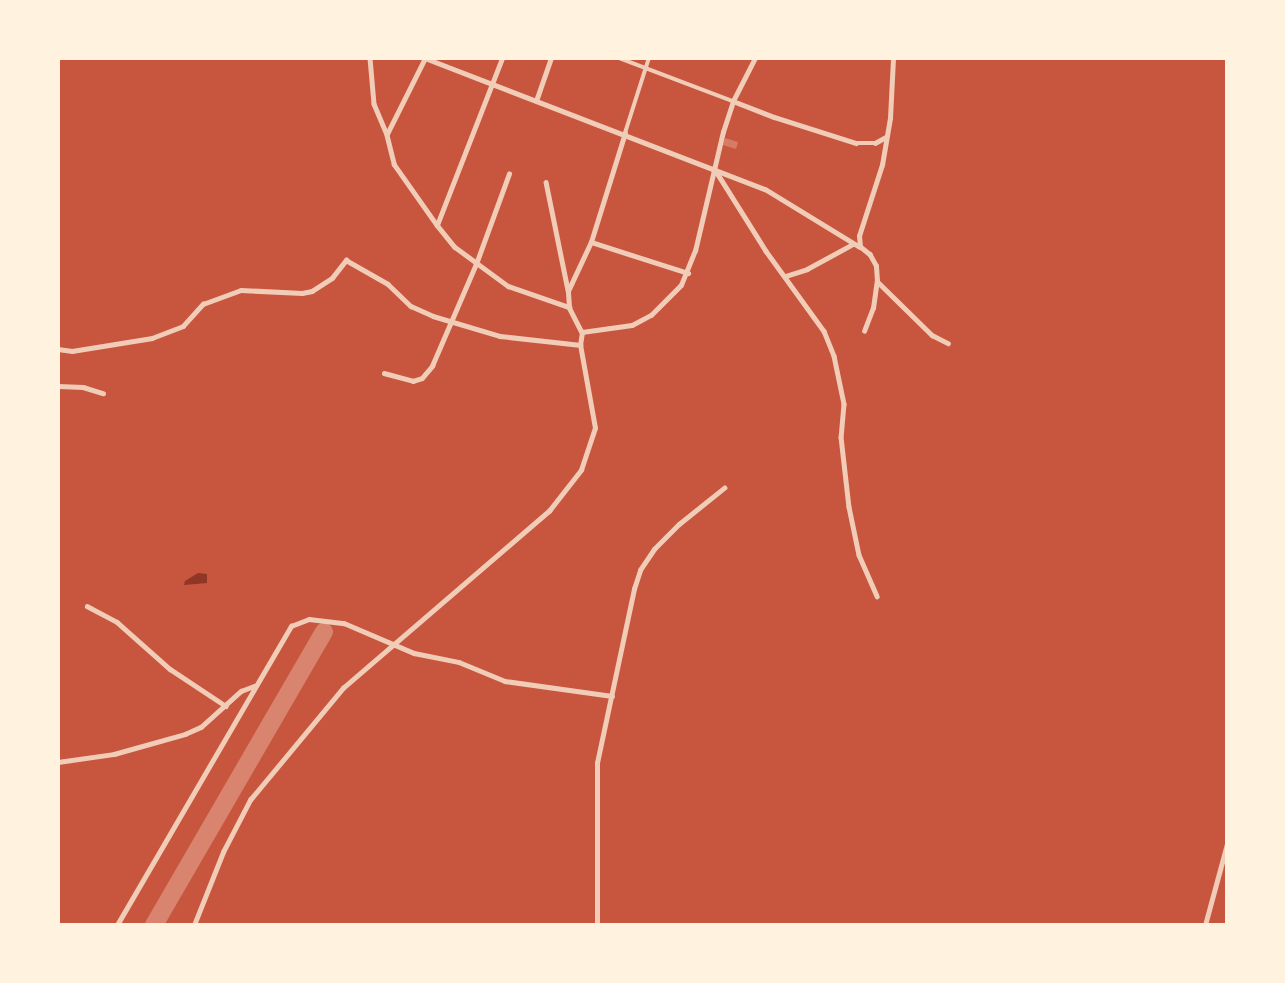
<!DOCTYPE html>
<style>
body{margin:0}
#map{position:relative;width:1285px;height:983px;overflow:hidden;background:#c8553d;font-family:Montserrat,sans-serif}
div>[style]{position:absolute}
.water>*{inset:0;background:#8f3625}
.taxiway>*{height:18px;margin:-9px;padding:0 9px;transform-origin:9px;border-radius:9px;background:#d8846e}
.building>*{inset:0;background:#d67c66}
.pedestrian>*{height:3.5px;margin:-1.75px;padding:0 1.75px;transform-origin:1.75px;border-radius:1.75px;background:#f1ccb7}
.minor>*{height:4.5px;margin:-2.25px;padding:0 2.25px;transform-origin:2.25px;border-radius:2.25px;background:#f1ccb7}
span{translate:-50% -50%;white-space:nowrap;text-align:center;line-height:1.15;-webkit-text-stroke:6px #fff3e0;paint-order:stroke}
.frame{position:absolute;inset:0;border:60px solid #fff3e0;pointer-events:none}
</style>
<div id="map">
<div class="water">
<div style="clip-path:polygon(198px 573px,207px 574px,207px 583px,184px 585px,185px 581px)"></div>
</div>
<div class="taxiway">
<div style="left:154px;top:925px;width:339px;rotate:-59.9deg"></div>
</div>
<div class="building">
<div style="clip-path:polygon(725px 138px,738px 142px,736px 149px,723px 145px)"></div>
</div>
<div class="pedestrian">
<div style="left:619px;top:58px;width:122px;rotate:20.7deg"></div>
<div style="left:625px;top:133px;width:79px;rotate:-72.3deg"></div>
</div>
<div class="minor">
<div style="left:370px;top:58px;width:46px;rotate:85deg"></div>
<div style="left:374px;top:104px;width:34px;rotate:67deg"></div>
<div style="left:387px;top:135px;width:30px;rotate:76deg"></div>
<div style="left:394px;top:164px;width:75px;rotate:54.8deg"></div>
<div style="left:437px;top:225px;width:28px;rotate:51deg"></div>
<div style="left:455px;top:247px;width:66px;rotate:36.3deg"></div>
<div style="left:508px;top:286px;width:65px;rotate:19deg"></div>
<div style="left:569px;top:307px;width:28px;rotate:63deg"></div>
<div style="left:425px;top:58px;width:364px;rotate:21.1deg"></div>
<div style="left:765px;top:189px;width:111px;rotate:31.4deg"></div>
<div style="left:536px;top:101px;width:46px;rotate:-70.8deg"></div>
<div style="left:733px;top:101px;width:44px;rotate:21.3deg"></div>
<div style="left:774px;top:117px;width:86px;rotate:17.6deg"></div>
<div style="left:856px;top:143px;width:19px"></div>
<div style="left:875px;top:143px;width:13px;rotate:-29deg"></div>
<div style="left:387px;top:134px;width:85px;rotate:-63.4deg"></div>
<div style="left:714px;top:168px;width:98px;rotate:57.9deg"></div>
<div style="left:766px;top:251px;width:99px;rotate:54.1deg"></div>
<div style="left:824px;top:331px;width:27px;rotate:68deg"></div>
<div style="left:834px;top:356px;width:49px;rotate:78.2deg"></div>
<div style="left:844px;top:404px;width:33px;rotate:95deg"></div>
<div style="left:841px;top:437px;width:70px;rotate:83.5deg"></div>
<div style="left:849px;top:507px;width:49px;rotate:78.2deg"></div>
<div style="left:859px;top:555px;width:45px;rotate:66.3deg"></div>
<div style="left:546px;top:182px;width:110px;rotate:78.5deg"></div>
<div style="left:437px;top:225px;width:179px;rotate:-68.7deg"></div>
<div style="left:591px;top:242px;width:102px;rotate:17.7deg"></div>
<div style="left:786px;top:276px;width:22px;rotate:-18deg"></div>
<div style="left:807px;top:269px;width:52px;rotate:-28.5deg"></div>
<div style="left:878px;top:282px;width:76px;rotate:44.5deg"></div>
<div style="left:932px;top:335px;width:18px;rotate:27deg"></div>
<div style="left:569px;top:307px;width:16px;rotate:-94deg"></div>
<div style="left:568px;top:291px;width:54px;rotate:-64.9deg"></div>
<div style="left:591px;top:242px;width:114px;rotate:-72.7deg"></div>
<div style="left:864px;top:331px;width:25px;rotate:-69deg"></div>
<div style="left:873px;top:308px;width:27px;rotate:-82deg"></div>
<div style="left:877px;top:281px;width:15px;rotate:-94deg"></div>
<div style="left:876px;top:266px;width:13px;rotate:-119deg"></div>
<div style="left:870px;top:255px;width:13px;rotate:-141deg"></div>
<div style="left:860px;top:247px;width:11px;rotate:-95deg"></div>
<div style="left:859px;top:236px;width:75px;rotate:-72.1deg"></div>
<div style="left:882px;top:165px;width:48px;rotate:-80.3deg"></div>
<div style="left:890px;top:118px;width:60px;rotate:-87.1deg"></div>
<div style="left:58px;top:349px;width:14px;rotate:8deg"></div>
<div style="left:72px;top:351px;width:81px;rotate:-9.2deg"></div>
<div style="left:152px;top:338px;width:33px;rotate:-21deg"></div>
<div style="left:183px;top:326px;width:30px;rotate:-48deg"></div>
<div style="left:203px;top:304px;width:40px;rotate:-20.2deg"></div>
<div style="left:241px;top:290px;width:61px;rotate:2.8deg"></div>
<div style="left:302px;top:293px;width:10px;rotate:-11deg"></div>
<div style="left:312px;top:291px;width:24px;rotate:-33deg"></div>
<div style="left:332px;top:278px;width:23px;rotate:-52deg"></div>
<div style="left:346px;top:260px;width:48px;rotate:29.7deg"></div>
<div style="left:388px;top:284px;width:32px;rotate:44deg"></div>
<div style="left:411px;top:306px;width:24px;rotate:24deg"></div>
<div style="left:433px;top:316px;width:70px;rotate:16.6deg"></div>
<div style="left:500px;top:336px;width:81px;rotate:6.4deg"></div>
<div style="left:384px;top:373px;width:30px;rotate:15deg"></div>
<div style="left:413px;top:381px;width:9px;rotate:-18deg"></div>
<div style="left:422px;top:378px;width:16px;rotate:-50deg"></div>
<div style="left:432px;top:366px;width:111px;rotate:-66.7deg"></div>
<div style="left:476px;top:264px;width:96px;rotate:-69.9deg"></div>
<div style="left:58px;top:386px;width:25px;rotate:2deg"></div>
<div style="left:83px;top:387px;width:21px;rotate:17deg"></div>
<div style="left:87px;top:606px;width:34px;rotate:28deg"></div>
<div style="left:117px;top:622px;width:71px;rotate:41.6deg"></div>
<div style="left:170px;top:669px;width:67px;rotate:33.5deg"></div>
<div style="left:58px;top:762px;width:57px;rotate:-8.1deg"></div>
<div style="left:114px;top:754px;width:74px;rotate:-15.7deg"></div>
<div style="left:185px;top:734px;width:17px;rotate:-24deg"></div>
<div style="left:201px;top:727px;width:54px;rotate:-42deg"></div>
<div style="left:241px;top:691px;width:14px;rotate:-21deg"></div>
<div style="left:117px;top:925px;width:346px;rotate:-59.8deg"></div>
<div style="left:291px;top:626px;width:19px;rotate:-21deg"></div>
<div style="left:309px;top:619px;width:35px;rotate:7deg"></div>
<div style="left:344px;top:623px;width:76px;rotate:23.2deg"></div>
<div style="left:414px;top:653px;width:46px;rotate:11.3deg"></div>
<div style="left:459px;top:662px;width:50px;rotate:22.4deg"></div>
<div style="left:505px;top:681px;width:108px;rotate:8deg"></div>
<div style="left:194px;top:925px;width:79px;rotate:-68.3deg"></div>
<div style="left:223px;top:852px;width:59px;rotate:-62.6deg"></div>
<div style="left:250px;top:800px;width:146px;rotate:-50.3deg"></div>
<div style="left:343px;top:688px;width:272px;rotate:-40.7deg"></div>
<div style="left:549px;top:511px;width:52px;rotate:-52deg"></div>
<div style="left:581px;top:470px;width:44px;rotate:-71.6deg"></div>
<div style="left:595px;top:428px;width:84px;rotate:-100.2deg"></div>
<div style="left:580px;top:345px;width:13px;rotate:-81deg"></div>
<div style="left:582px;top:332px;width:50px;rotate:-8deg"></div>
<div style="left:632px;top:325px;width:21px;rotate:-28deg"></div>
<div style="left:651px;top:315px;width:42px;rotate:-45deg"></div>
<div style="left:681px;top:285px;width:37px;rotate:-68deg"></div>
<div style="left:695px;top:251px;width:122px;rotate:-76.8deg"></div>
<div style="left:723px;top:132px;width:33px;rotate:-72deg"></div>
<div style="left:733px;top:101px;width:48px;rotate:-62.9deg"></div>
<div style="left:597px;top:925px;width:162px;rotate:-90deg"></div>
<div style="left:597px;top:763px;width:178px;rotate:-78deg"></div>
<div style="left:634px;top:589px;width:20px;rotate:-72deg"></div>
<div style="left:640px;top:570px;width:25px;rotate:-56deg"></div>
<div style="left:654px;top:549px;width:35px;rotate:-45deg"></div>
<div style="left:679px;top:524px;width:58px;rotate:-38.7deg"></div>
<div style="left:1205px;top:925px;width:84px;rotate:-74.8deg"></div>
</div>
<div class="frame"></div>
</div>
